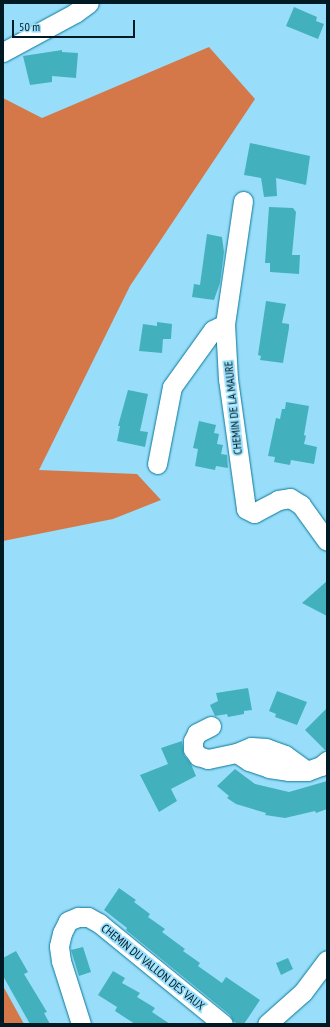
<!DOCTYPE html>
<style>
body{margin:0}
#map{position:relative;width:330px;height:1027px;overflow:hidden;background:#98defa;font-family:"PT Sans Narrow",sans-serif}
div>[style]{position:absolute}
.forest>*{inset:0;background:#d4784a}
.building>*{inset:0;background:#42b1bd}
.roads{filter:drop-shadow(0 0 1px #0a7899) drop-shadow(0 0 1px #0a7899)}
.minor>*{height:19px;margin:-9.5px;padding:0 9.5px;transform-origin:9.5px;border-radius:9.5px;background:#fff}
span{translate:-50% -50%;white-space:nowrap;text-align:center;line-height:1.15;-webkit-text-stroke:3.5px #98defa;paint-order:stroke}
.street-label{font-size:12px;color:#001a24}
.frame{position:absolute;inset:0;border:4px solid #001a24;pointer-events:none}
.scale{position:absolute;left:12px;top:20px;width:123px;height:18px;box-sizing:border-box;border:2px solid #001a24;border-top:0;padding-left:5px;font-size:12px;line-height:14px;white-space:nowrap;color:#001a24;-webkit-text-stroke:3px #98defa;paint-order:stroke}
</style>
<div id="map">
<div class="forest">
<div style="clip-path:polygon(209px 47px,255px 99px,130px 286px,39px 470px,137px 474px,161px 500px,113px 519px,3px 541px,3px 98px,42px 118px)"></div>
<div style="clip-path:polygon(3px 986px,24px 1024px,3px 1024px)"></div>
</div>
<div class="building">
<div style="clip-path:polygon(294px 7px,317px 17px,316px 21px,324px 24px,318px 39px,286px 26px)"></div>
<div style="clip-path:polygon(62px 50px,62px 52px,78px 53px,76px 78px,52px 76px,52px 82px,30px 85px,23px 56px)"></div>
<div style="clip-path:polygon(250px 143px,310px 156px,306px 185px,276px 178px,277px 196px,264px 197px,261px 178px,244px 175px)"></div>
<div style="clip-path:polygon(269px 207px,293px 208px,296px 212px,292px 255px,300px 255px,299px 274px,270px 272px,270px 263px,265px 263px)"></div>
<div style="clip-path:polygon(207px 234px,222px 237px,224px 252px,220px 283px,214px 300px,192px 297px,194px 284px,200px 285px)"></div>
<div style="clip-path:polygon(266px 301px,286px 304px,282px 323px,289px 324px,289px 328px,283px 363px,260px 360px,261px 356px,258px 355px)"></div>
<div style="clip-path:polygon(157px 322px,172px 324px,171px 339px,163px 339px,162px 353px,139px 351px,143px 324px,157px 326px)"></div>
<div style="clip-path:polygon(128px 390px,148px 394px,140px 431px,148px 432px,145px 447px,117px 441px,120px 426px,118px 426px)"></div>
<div style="clip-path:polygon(286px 402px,309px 406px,304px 435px,306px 436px,304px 444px,317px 447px,314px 464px,291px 460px,290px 465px,274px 462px,275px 457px,268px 456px,276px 418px,280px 419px,282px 409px,285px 409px)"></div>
<div style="clip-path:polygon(199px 421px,216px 425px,214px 433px,219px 434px,217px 444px,223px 445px,221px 454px,227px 455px,228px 468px,216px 466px,215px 470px,195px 466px,198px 449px,193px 448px)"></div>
<div style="clip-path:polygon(327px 581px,327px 616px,302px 603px)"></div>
<div style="clip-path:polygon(248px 688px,252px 710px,244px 711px,244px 714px,228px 717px,227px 714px,215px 716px,210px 705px,218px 701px,216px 693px)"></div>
<div style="clip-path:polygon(277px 691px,307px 702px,297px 725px,275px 717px,276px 714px,269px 711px)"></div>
<div style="clip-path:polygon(327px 708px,327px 750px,325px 750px,305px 730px)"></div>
<div style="clip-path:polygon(182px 741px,184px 755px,191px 764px,196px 776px,171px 789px,177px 801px,159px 812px,140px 775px,168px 764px,161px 748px)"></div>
<div style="clip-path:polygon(235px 769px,255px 784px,289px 792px,327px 781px,327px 809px,316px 813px,315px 811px,285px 818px,265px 815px,266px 813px,236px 804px,227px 798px,229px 796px,217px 786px)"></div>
<div style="clip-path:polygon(119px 888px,136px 900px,134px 902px,150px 914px,148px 917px,165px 929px,162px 932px,185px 949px,183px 951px,200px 963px,198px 966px,222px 983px,226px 977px,260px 1000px,244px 1024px,238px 1024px,233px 1021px,230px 1015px,126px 930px,127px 928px,104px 910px)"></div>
<div style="clip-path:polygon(83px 947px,91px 972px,79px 976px,71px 950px)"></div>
<div style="clip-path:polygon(16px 951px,28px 972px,24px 974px,47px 1012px,44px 1013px,50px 1024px,30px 1024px,3px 976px,3px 958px)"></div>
<div style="clip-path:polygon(288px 958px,293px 969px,281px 975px,276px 963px)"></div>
<div style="clip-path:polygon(113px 971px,125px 978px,122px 983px,140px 993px,137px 997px,155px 1008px,152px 1012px,170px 1024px,135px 1024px,115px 1011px,117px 1007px,98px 995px)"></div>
</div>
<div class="roads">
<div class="minor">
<div style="left:3px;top:52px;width:82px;rotate:-28.4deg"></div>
<div style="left:75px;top:13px;width:17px;rotate:-36deg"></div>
<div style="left:243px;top:201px;width:124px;rotate:98.3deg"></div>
<div style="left:225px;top:324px;width:55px;rotate:86.9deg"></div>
<div style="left:228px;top:379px;width:131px;rotate:82.1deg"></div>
<div style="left:246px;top:509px;width:9px;rotate:27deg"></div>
<div style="left:254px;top:513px;width:27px;rotate:-28deg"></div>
<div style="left:278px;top:500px;width:12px;rotate:-9deg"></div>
<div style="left:290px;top:498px;width:13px;rotate:32deg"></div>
<div style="left:301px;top:505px;width:44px;rotate:54.2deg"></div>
<div style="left:157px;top:464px;width:78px;rotate:-79deg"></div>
<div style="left:172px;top:387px;width:70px;rotate:-54.3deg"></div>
<div style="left:213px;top:330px;width:13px;rotate:-27deg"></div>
<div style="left:211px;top:726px;width:16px;rotate:153deg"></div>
<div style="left:197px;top:733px;width:9px;rotate:117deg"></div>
<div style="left:193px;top:741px;width:8px;rotate:90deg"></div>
<div style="left:193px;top:749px;width:9px;rotate:54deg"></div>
<div style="left:198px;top:756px;width:10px;rotate:17deg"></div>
<div style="left:208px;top:759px;width:30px;rotate:-12deg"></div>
<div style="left:307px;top:771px;width:27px;rotate:-144deg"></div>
<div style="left:285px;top:755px;width:20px;rotate:-160deg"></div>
<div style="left:266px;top:748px;width:15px;rotate:-176deg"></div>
<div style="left:251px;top:747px;width:15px;rotate:157deg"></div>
<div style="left:237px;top:753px;width:14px;rotate:34deg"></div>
<div style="left:249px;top:761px;width:21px;rotate:19deg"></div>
<div style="left:269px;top:768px;width:19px;rotate:9deg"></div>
<div style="left:288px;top:771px;width:19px"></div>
<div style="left:307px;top:771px;width:15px;rotate:-20deg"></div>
<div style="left:321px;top:766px;width:8px;rotate:-40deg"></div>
<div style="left:81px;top:1024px;width:66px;rotate:-107.6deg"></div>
<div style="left:61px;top:961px;width:15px;rotate:-98deg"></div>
<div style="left:59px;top:946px;width:13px;rotate:-77deg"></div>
<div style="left:62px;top:933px;width:13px;rotate:-63deg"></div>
<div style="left:68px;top:921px;width:11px;rotate:-22deg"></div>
<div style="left:78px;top:917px;width:10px"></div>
<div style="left:88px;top:917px;width:13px;rotate:29deg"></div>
<div style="left:99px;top:923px;width:160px;rotate:39.2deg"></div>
<div style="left:267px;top:1024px;width:48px;rotate:-41.6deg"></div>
<div style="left:303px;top:992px;width:40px;rotate:-53deg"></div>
</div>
</div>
<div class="street-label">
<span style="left:233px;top:408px;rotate:-96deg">CHEMIN DE LA MAURE</span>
<span style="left:153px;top:967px;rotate:39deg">CHEMIN DU VALLON DES VAUX</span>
</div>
<div class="frame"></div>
<div class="scale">50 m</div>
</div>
